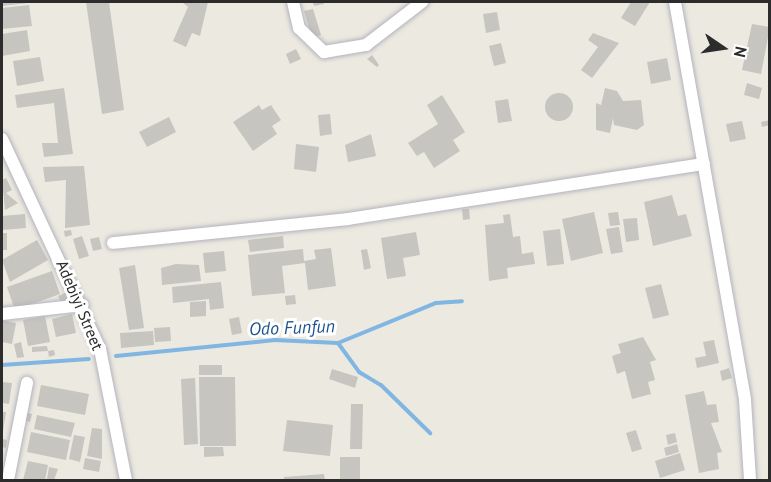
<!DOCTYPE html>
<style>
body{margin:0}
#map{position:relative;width:771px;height:482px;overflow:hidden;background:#ece9e0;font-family:"PT Sans",sans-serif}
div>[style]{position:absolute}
.stream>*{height:4px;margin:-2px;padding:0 2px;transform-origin:2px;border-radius:2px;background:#80b6e1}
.building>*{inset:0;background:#c7c5bf}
.round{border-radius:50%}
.roads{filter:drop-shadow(0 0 2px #b3b3be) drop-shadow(0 0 2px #b3b3be)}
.street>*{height:12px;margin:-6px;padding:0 6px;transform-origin:6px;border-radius:6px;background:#fff}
span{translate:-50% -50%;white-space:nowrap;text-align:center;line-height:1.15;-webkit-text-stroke:6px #fff;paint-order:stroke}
.street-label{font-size:16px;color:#2c2c2c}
.water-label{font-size:18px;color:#1e538e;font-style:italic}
.frame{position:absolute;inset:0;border:3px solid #2c2c2c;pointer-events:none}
.north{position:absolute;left:693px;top:18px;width:60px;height:60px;-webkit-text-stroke:4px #fff;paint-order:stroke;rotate:103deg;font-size:16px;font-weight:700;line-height:24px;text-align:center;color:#2c2c2c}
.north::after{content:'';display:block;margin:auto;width:21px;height:27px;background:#2c2c2c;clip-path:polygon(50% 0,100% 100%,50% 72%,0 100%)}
</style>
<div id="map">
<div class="stream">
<div style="left:338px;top:343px;width:36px;rotate:54deg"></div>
<div style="left:359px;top:372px;width:26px;rotate:31deg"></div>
<div style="left:381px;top:385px;width:69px;rotate:44.4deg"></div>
<div style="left:116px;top:356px;width:160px;rotate:-5.7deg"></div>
<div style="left:275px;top:340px;width:63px;rotate:2.7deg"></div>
<div style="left:338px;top:343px;width:106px;rotate:-22.2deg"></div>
<div style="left:436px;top:303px;width:26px;rotate:-4deg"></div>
<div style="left:2px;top:365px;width:87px;rotate:-3.9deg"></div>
</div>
<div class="building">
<div style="clip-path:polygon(2px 2px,28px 2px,28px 3px,2px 6px)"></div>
<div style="clip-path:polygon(86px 2px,109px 2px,124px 110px,102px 114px)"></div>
<div style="clip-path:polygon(182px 2px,208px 2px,200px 36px,192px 33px,186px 47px,173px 41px,188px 7px)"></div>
<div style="clip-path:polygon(313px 2px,323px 2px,324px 4px,314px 6px)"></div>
<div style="clip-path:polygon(631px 2px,650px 2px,635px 26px,621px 18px)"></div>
<div style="clip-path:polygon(29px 5px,32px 26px,2px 29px,2px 8px)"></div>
<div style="clip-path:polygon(313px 9px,321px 35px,312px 38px,304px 11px)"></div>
<div style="clip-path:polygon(497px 12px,500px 30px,486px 33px,483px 14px)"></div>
<div style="clip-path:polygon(752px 24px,770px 27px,761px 74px,742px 70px)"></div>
<div style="clip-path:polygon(27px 30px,30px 51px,2px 56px,2px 34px)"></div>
<div style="clip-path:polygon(593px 33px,619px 43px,592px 78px,581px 70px,598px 47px,588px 40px)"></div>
<div style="clip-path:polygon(501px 43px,506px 63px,494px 66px,489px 46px)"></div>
<div style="clip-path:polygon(296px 49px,301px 59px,290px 64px,286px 54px)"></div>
<div style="clip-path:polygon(372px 55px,379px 65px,377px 67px,367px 59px)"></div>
<div style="clip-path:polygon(40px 57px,44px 81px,17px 86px,13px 61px)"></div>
<div style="clip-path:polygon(667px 58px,671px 80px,651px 84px,647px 62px)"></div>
<div style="clip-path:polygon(747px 83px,762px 88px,759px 99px,744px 95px)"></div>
<div style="clip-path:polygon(64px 88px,73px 154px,44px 157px,42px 143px,58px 143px,54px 103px,17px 108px,15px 95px)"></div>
<div style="clip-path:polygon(605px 88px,617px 91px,623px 101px,641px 100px,644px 125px,637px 130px,614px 125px,613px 118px,610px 133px,596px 130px,596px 103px,601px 105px)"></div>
<div class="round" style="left:545px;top:93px;width:28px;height:28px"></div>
<div style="clip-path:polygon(442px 95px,465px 132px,453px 140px,460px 151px,434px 168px,424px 152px,417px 156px,408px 143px,438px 124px,427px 105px)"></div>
<div style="clip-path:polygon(508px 99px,512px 121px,498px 123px,495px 101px)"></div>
<div style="clip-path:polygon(259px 105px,262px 110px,271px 105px,281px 120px,272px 126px,277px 134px,253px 151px,233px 122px)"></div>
<div style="clip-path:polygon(330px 114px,332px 134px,320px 136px,318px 115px)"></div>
<div style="clip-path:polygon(169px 117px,176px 132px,147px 147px,139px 132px)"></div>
<div style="clip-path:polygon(770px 120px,770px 125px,762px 127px,761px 122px)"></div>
<div style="clip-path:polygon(742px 121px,746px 139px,730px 142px,726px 124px)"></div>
<div style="clip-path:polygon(371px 134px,376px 156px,348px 162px,345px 145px)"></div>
<div style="clip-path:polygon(296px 144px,319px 147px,316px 172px,294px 169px)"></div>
<div style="clip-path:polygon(84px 166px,90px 225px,65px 228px,66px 180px,45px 182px,43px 167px)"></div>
<div style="clip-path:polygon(6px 178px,12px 190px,6px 193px,18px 203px,5px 210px,2px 180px)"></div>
<div style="clip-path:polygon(672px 195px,678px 216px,686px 214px,692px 236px,653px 246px,644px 202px)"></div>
<div style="clip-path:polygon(462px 209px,469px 209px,470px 219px,463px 220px)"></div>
<div style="clip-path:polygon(594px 212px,603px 253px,571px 261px,562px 219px)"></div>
<div style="clip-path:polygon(618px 212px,620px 225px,610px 226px,608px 213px)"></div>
<div style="clip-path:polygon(25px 214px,26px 228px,2px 230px,2px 216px)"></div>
<div style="clip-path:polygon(510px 214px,513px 237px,520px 236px,522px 254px,533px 252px,535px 264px,507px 268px,508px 278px,489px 281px,485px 225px,504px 223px,503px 215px)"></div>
<div style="clip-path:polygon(637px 218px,639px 240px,626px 242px,623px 219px)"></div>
<div style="clip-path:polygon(619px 227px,623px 252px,611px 254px,606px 229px)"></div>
<div style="clip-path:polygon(560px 229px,564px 264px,547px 266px,543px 231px)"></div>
<div style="clip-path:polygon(71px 230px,72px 235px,65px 237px,64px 231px)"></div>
<div style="clip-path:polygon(416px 232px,420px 255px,403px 258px,406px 276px,387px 279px,381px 238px)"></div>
<div style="clip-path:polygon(2px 233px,7px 233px,7px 250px,2px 250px)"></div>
<div style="clip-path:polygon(82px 236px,89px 256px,79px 259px,73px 239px)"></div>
<div style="clip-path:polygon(283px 236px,284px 248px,250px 252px,248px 240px)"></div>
<div style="clip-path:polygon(99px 237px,102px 249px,93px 251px,90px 239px)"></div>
<div style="clip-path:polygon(37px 240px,48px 260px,10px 282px,2px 260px)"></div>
<div style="clip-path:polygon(331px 248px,336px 286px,308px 290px,305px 263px,282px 266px,285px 293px,252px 296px,248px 255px,303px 249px,304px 261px,316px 259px,314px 250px)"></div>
<div style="clip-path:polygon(367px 249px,371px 268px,364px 270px,361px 250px)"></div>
<div style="clip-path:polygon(224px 251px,226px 271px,205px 273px,203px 253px)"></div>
<div style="clip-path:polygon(176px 264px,199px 265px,201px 281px,162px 285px,161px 268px)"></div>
<div style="clip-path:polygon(135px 265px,144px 328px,129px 330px,119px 268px)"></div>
<div style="clip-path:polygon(52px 271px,60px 294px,15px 310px,7px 287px)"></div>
<div style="clip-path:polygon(221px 282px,224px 308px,210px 310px,209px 299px,173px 303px,172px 287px)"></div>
<div style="clip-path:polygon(661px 284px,669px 315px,653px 319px,645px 288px)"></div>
<div style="clip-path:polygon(67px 292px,72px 303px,63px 306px,58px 296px)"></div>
<div style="clip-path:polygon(295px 295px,296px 304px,286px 305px,285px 296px)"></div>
<div style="clip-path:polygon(206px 301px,206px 316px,190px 317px,190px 302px)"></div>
<div style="clip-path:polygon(72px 314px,76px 333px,56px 337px,52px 319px)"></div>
<div style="clip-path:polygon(45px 316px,50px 342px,28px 346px,23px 320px)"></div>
<div style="clip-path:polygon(239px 317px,242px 333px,232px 335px,229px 319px)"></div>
<div style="clip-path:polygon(2px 320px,16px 323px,12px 344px,2px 342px)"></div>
<div style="clip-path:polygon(298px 323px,299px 330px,285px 331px,284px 325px)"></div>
<div style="clip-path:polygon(170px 327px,171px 341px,155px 342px,154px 328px)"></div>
<div style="clip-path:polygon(153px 331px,154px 345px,121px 348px,120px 333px)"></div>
<div style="clip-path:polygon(643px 337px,656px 360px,650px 362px,655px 380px,648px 382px,651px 394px,632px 399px,625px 371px,617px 374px,612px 356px,621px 353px,618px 344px)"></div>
<div style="clip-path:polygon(714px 340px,719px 363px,697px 368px,695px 358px,706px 356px,703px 342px)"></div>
<div style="clip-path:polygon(21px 342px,24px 357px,17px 358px,14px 344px)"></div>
<div style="clip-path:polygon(47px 346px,48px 351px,32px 352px,32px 347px)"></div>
<div style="clip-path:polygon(54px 350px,55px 355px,49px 357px,48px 351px)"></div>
<div style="clip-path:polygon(199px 365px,222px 365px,222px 375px,199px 375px)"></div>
<div style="clip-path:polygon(729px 368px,732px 378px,722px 381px,720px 371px)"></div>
<div style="clip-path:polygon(332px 369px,358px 377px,355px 388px,329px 379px)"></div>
<div style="clip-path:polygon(199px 377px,235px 377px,236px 446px,200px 446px)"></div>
<div style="clip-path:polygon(195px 378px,198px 444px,184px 445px,181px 379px)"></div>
<div style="clip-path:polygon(2px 382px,12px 383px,9px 404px,2px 403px)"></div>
<div style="clip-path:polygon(41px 385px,89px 394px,85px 415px,37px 406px)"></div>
<div style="clip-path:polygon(704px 391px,707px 405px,716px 404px,719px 422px,711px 423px,722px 452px,717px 453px,719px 469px,699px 473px,685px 395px)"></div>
<div style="clip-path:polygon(351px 404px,363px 404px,362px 449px,350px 449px)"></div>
<div style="clip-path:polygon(2px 412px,6px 412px,3px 432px,2px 432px)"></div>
<div style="clip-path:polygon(27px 413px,32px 414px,30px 422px,25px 421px)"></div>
<div style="clip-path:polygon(37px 415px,75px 423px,71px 437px,34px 429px)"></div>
<div style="clip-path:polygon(287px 420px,333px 425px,330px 456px,283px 451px)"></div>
<div style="clip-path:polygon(92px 428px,102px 429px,102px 459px,87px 456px)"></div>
<div style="clip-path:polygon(636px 430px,642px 449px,632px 452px,626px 433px)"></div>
<div style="clip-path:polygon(31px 432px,70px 440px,66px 460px,27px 452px)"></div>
<div style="clip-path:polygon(675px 433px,677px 442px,668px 445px,666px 435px)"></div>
<div style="clip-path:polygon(74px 435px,85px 437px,80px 462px,69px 459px)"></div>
<div style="clip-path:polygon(2px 439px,7px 440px,6px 448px,2px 447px)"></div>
<div style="clip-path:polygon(677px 444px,679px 452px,666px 456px,664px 448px)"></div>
<div style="clip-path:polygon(204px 447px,223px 447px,224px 456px,204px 457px)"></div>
<div style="clip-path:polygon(680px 453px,685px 470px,660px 478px,655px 461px)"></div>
<div style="clip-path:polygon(340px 457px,360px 457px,360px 480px,340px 480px)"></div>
<div style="clip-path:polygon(85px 458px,101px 461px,99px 472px,83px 469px)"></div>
<div style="clip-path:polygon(28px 461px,48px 465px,45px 480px,23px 480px)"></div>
<div style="clip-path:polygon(49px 467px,58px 469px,54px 480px,47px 479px)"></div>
<div style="clip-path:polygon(324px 474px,325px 480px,284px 480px,284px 477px)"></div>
</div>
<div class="roads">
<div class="street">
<div style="left:293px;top:2px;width:27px;rotate:77deg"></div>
<div style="left:299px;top:28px;width:35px;rotate:44deg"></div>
<div style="left:324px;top:52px;width:43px;rotate:-9.5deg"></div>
<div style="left:366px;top:45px;width:71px;rotate:-37.5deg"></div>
<div style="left:675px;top:2px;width:404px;rotate:80deg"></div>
<div style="left:745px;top:400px;width:80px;rotate:86.4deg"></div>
<div style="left:2px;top:139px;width:232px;rotate:65deg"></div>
<div style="left:100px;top:349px;width:134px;rotate:78.8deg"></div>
<div style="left:113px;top:243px;width:236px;rotate:-5.8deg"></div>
<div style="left:348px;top:219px;width:360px;rotate:-8.8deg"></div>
<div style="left:2px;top:314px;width:81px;rotate:-6.4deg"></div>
<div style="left:8px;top:480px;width:99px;rotate:-78.9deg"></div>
</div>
</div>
<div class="street-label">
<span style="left:80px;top:305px;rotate:67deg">Adebiyi Street</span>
</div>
<div class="water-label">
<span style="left:292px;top:328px;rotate:-2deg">Odo Funfun</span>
</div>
<div class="frame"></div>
<div class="north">N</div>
</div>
